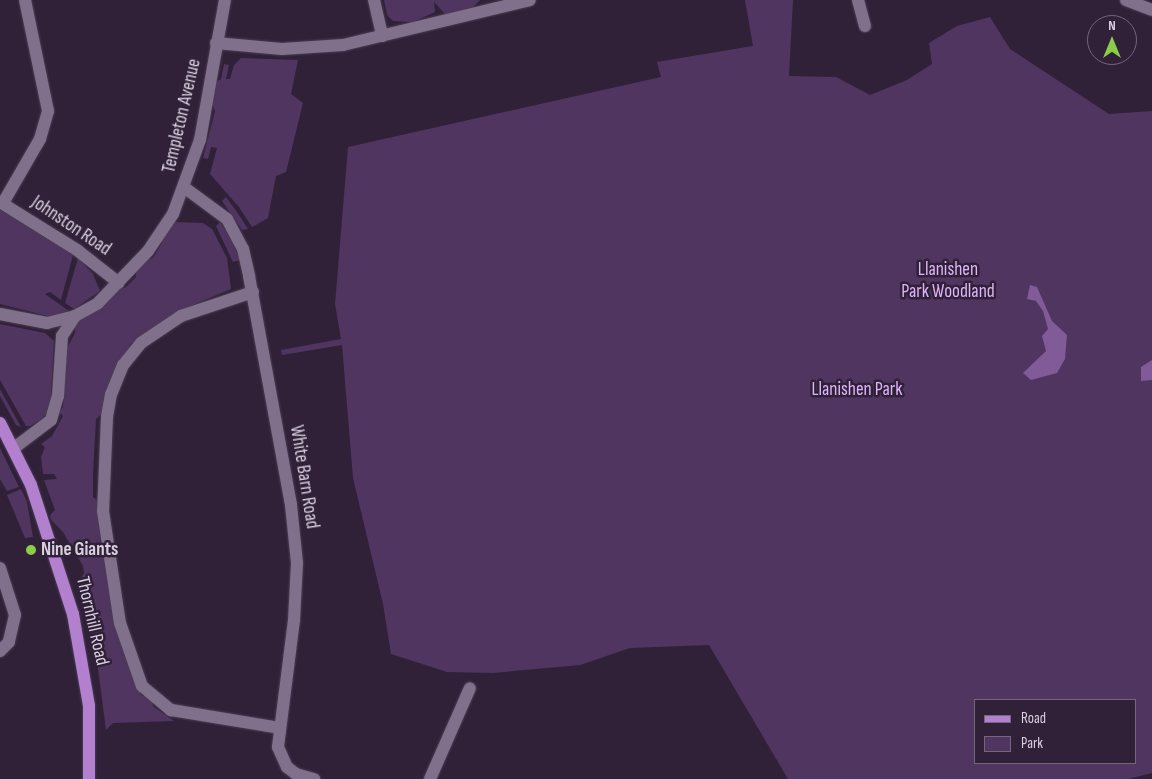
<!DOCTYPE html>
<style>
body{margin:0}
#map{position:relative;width:1152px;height:779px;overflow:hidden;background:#302139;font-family:"Sofia Sans Condensed",sans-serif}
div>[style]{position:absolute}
.green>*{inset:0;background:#503560}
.water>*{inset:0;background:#815b98}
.roads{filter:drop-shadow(0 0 1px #4a3e52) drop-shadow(0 0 1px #4a3e52)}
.minor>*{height:12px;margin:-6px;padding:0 6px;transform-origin:6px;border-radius:6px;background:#81708c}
.major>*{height:12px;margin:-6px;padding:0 6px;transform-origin:6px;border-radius:6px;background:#b380d0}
.dots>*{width:14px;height:14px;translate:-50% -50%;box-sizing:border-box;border:2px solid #302139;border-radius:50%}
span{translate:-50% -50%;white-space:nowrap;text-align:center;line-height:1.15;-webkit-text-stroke:5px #302139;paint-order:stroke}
.street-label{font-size:19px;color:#dad1e0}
.park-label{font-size:19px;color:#dfb4fa}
.poi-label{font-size:19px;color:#dad1e0;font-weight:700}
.left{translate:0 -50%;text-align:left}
.legend{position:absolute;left:974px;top:699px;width:162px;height:65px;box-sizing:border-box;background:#302139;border:1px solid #74677c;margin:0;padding:6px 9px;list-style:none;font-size:15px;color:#dad1e0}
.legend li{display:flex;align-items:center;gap:10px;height:25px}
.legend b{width:25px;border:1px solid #74677c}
.north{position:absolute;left:1087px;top:15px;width:50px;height:50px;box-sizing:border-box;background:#302139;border:1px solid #74677c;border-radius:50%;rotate:0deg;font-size:14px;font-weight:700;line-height:20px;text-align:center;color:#dad1e0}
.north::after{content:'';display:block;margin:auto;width:18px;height:22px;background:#8ace47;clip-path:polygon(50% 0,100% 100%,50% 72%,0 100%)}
</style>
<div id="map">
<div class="green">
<div style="clip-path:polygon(384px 0,480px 0,471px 9px,445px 14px,434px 2px,435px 12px,413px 22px,393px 21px,387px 15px)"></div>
<div style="clip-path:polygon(evenodd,745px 0,793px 0,789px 76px,836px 77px,870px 95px,907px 80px,932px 64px,929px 43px,957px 26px,990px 17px,1010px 49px,1109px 114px,1152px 111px,1152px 773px,1128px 779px,788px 779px,709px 645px,630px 648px,580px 665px,493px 673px,447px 672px,391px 654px,383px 604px,353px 478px,342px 345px,282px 355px,281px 350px,341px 339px,335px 304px,348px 147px,661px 77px,657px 62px,753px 46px,745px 0,976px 700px,1136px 700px,1136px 763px,976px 763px,976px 700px)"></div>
<div style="clip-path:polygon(241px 58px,298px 60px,291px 94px,303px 103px,286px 172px,276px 176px,268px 218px,252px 227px,239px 207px,210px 174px,217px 148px,211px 147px,208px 159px,203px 158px,215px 111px,211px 101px,215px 83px,221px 79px,224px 64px,229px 65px,226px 79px,230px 79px,234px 65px)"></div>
<div style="clip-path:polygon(226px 197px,237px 212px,248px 229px,242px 230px,222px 201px)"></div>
<div style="clip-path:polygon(0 204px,73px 255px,61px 300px,50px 292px,45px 294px,69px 311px,48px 316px,0 304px)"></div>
<div style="clip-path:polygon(174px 222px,203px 223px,212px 229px,227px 258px,231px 289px,172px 314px,131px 344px,110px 380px,102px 413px,96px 419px,93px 474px,93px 497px,100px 503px,101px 556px,112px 565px,132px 677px,142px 696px,148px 696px,154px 707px,174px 721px,113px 723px,106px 730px,92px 623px,81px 578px,84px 573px,83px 566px,63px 532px,51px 520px,50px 515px,55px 510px,44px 480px,57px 479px,54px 474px,43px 474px,41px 457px,45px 447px,41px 444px,52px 436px,63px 416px,59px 412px,63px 407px,66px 350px,75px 333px,75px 316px,121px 287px,125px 288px,136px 277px,136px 271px,147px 259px,153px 258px,162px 243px,162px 235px)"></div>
<div style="clip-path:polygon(220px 222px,231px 239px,240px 260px,233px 262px,216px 226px)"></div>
<div style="clip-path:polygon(78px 258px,93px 274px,100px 291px,74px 309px,65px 303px)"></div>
<div style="clip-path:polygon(0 324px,45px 333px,54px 341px,51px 393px,54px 402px,43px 418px,30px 426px,26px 426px,0 380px)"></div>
<div style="clip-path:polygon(0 389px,21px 427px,16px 425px,0 396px)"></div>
<div style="clip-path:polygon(0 448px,19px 487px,7px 491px,0 479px)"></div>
<div style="clip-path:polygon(21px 489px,27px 502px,33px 537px,25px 538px,7px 495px)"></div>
</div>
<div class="water">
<div style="clip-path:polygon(1030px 285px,1037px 287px,1052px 321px,1067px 335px,1065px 359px,1057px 373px,1031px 380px,1023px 373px,1046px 351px,1042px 336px,1048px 329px,1043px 311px,1036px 301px,1027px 299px)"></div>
<div style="clip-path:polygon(1152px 360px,1152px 380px,1141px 381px,1141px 367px)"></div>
</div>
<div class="roads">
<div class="minor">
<div style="left:374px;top:0;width:37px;rotate:77deg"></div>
<div style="left:858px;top:0;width:27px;rotate:75deg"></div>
<div style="left:1126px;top:0;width:28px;rotate:21deg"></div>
<div style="left:216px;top:43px;width:66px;rotate:5.2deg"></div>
<div style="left:282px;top:49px;width:61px;rotate:-3.8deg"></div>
<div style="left:343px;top:45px;width:192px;rotate:-13.5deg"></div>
<div style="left:185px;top:188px;width:52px;rotate:36.4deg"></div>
<div style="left:227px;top:219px;width:34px;rotate:62deg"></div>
<div style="left:243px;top:249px;width:28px;rotate:77deg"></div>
<div style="left:249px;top:276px;width:233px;rotate:79.6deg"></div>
<div style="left:291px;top:505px;width:58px;rotate:84.1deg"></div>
<div style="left:297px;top:563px;width:57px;rotate:93deg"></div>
<div style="left:294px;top:620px;width:128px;rotate:97.2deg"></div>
<div style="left:278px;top:747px;width:22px;rotate:66deg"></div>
<div style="left:287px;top:767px;width:11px;rotate:38deg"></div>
<div style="left:296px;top:774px;width:19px;rotate:16deg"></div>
<div style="left:0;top:202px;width:91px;rotate:31.9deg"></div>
<div style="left:77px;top:250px;width:53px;rotate:38.2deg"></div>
<div style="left:3px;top:203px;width:74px;rotate:-60deg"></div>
<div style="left:40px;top:139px;width:29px;rotate:-74deg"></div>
<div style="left:48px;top:111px;width:113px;rotate:-101.7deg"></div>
<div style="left:253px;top:292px;width:76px;rotate:161.6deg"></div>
<div style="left:181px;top:316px;width:48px;rotate:146deg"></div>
<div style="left:141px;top:343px;width:28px;rotate:129deg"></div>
<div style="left:123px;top:365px;width:31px;rotate:112deg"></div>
<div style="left:111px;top:394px;width:23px;rotate:100deg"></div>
<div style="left:107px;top:417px;width:94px;rotate:92.4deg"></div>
<div style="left:103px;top:511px;width:113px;rotate:81.4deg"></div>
<div style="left:120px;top:623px;width:67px;rotate:70.8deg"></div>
<div style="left:142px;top:686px;width:38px;rotate:40deg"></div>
<div style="left:171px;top:710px;width:110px;rotate:9.4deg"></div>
<div style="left:0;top:314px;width:48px;rotate:10.8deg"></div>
<div style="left:47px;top:323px;width:29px;rotate:-14deg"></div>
<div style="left:75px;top:316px;width:26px;rotate:-29deg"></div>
<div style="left:98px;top:303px;width:72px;rotate:-46.1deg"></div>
<div style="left:148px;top:251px;width:45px;rotate:-56deg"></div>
<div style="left:173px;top:214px;width:79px;rotate:-70deg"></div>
<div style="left:200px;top:140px;width:142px;rotate:-79.9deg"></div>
<div style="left:14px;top:448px;width:46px;rotate:-37.1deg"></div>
<div style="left:51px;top:420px;width:25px;rotate:-74deg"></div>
<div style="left:58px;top:396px;width:60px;rotate:-86.2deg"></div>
<div style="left:62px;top:336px;width:24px;rotate:-57deg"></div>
<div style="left:0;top:568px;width:49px;rotate:72.3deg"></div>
<div style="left:15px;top:615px;width:28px;rotate:103deg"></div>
<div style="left:9px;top:642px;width:13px;rotate:135deg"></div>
<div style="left:430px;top:779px;width:99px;rotate:-66.3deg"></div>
</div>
<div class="major">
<div style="left:0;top:423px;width:69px;rotate:63.4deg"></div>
<div style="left:31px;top:485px;width:136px;rotate:72deg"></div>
<div style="left:73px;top:614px;width:93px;rotate:80.1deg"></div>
<div style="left:89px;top:706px;width:73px;rotate:90deg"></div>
</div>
</div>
<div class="dots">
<div style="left:31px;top:550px;background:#8ace47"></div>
</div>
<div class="street-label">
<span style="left:182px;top:116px;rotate:-77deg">Templeton Avenue</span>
<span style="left:71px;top:226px;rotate:34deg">Johnston Road</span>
<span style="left:304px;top:477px;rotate:81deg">White Barn Road</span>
<span style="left:92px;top:621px;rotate:77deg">Thornhill Road</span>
</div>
<div class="park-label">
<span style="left:948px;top:281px">Llanishen<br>Park Woodland</span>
<span style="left:857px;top:390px">Llanishen Park</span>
</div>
<div class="poi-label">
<span class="left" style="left:41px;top:550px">Nine Giants</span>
</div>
<ul class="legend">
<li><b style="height:6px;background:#b380d0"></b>Road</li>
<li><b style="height:14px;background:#503560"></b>Park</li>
</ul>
<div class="north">N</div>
</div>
